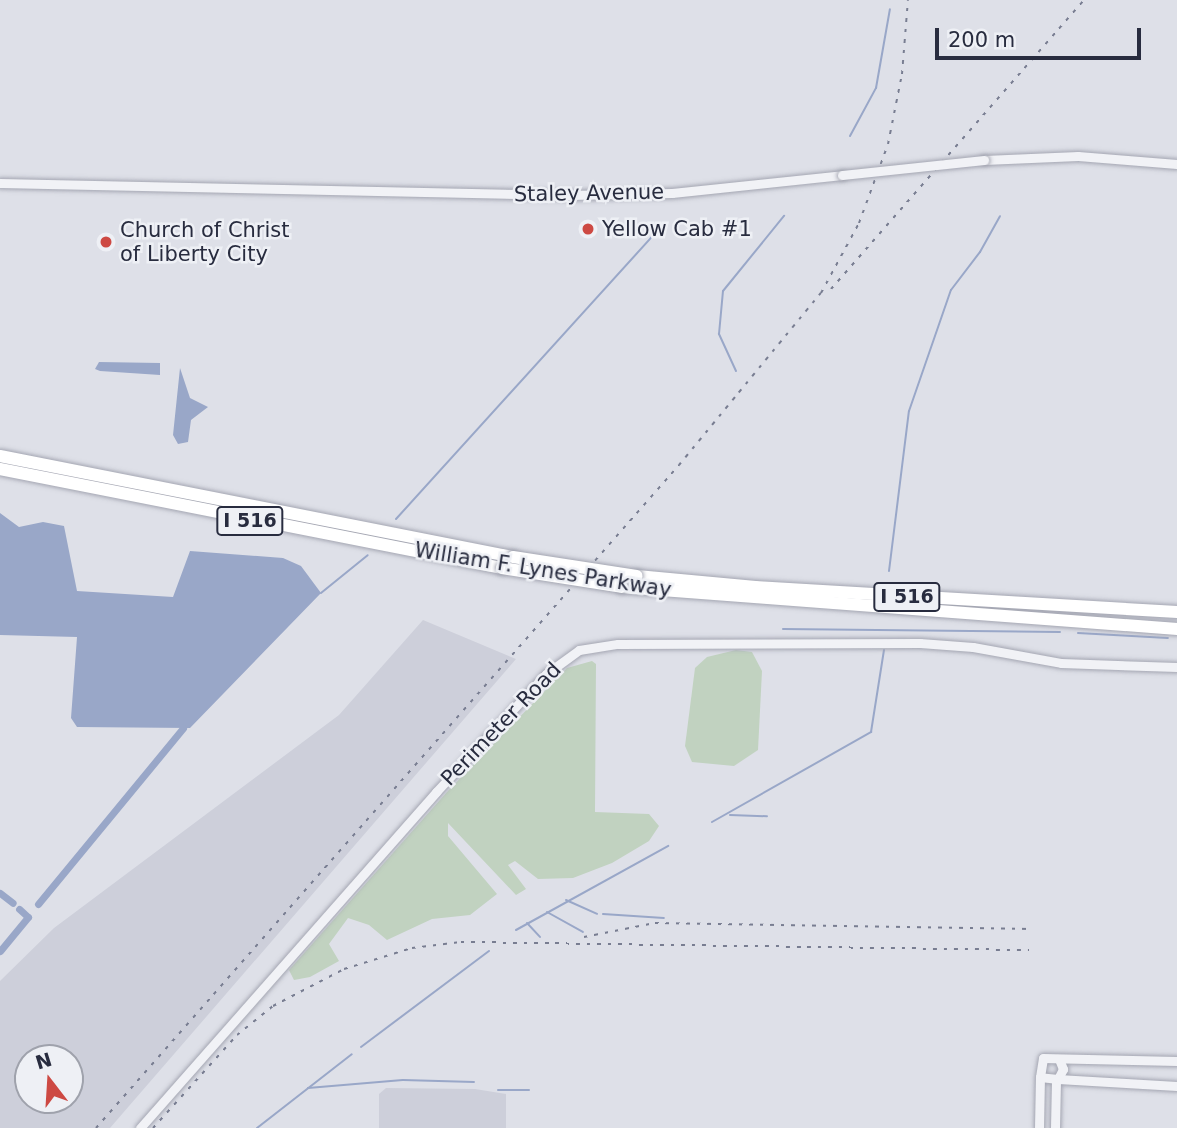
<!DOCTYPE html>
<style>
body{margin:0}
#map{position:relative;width:1177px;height:1128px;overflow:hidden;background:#dee0e8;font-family:"DejaVu Sans",sans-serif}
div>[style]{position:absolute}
.built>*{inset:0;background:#cdcfda}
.green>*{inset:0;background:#c1d2c0}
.water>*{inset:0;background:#99a7c8}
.stream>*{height:2px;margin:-1px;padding:0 1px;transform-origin:1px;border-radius:1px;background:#99a7c8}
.canal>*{height:7px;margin:-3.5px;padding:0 3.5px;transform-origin:3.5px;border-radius:3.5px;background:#99a7c8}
.roads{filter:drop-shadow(0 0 2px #a4a6b2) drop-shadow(0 0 2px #a4a6b2)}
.tertiary>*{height:9px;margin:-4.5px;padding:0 4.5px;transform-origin:4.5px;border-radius:4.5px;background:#f1f2f6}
.motorway>*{height:12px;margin:-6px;padding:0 6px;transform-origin:6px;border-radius:6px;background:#fff}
.rail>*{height:2px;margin-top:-1px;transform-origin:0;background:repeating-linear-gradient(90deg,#787d91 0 3.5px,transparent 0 10.5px)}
.bridges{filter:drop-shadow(0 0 2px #a4a6b2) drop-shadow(0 0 2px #a4a6b2)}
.tertiary-bridge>*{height:9px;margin:-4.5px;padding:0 4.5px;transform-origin:4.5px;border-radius:4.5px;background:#f1f2f6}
.motorway-bridge>*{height:12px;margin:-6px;padding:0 6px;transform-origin:6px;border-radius:6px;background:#fff}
.dots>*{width:19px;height:19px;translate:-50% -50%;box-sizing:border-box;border:4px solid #eef0f5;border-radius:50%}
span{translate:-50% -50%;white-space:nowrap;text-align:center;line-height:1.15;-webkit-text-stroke:5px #eef0f5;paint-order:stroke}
.shield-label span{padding:2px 5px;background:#eef0f5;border:2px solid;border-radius:5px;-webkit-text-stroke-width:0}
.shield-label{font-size:19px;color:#282c3f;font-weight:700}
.street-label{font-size:21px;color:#282c3f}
.poi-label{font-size:21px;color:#282c3f}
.left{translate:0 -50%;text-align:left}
.north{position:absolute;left:14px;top:1044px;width:70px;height:70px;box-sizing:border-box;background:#eef0f5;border:2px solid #9fa2ac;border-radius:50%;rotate:343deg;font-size:19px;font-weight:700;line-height:28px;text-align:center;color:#282c3f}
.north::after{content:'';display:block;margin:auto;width:24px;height:32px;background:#cd4943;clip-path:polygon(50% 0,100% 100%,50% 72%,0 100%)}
.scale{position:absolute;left:935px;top:28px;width:206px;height:32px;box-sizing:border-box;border:4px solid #282c3f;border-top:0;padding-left:9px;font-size:21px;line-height:24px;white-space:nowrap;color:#282c3f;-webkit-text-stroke:5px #eef0f5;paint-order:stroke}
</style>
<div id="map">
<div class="built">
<div style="clip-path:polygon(evenodd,423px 620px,516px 659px,110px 1128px,0 1128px,0 981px,54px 928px,339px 715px,423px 620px,70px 1058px,70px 1100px,28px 1100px,28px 1058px,70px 1058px)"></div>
<div style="clip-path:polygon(386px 1088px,475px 1089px,506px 1094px,506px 1128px,379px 1128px,379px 1094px)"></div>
</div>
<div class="green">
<div style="clip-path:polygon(736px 650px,752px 652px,762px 671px,758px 750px,734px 766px,692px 762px,685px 746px,695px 668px,707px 657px)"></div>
<div style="clip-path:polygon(592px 661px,596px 664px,595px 812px,649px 814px,659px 826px,649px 841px,612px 863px,573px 878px,538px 879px,515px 861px,508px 865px,526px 889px,516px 895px,448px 823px,448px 836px,497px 894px,470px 915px,432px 919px,387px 940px,369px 925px,348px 918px,329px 944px,339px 961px,310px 977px,294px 980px,289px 970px,447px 792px,567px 668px)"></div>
</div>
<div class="water">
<div style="clip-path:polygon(99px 362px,160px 363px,160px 375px,100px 371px,95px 369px)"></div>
<div style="clip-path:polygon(180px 368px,190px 398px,208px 407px,191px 420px,188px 442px,178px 444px,173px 435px)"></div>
<div style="clip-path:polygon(0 513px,19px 527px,43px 522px,64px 526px,77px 591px,173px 597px,190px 551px,283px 558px,301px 566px,321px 593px,190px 728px,77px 727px,71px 718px,77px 637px,0 635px)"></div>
</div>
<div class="stream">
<div style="left:850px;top:136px;width:55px;rotate:-61.6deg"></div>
<div style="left:876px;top:88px;width:80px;rotate:-80deg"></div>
<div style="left:736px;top:371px;width:41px;rotate:-114.7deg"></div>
<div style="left:719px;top:334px;width:43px;rotate:-84.7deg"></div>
<div style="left:723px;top:291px;width:97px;rotate:-50.9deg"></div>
<div style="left:396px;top:519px;width:397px;rotate:-47.8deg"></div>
<div style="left:889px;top:571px;width:161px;rotate:-82.9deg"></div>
<div style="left:909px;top:411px;width:128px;rotate:-70.9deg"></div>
<div style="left:951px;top:290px;width:48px;rotate:-52.7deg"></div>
<div style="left:980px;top:252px;width:41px;rotate:-60.9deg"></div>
<div style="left:321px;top:593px;width:60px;rotate:-39deg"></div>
<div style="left:783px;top:629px;width:277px;rotate:0.6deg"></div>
<div style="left:1078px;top:633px;width:90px;rotate:3.2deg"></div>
<div style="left:730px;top:815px;width:37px;rotate:2deg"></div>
<div style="left:712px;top:822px;width:183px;rotate:-29.5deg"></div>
<div style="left:871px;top:732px;width:83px;rotate:-81deg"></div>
<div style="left:566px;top:900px;width:34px;rotate:24deg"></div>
<div style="left:547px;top:912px;width:41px;rotate:29.1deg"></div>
<div style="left:603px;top:914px;width:61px;rotate:3.8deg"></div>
<div style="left:527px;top:923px;width:19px;rotate:47deg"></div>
<div style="left:516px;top:930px;width:174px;rotate:-28.9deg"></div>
<div style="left:361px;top:1047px;width:160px;rotate:-36.9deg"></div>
<div style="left:308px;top:1088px;width:95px;rotate:-4.8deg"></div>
<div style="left:403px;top:1080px;width:71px;rotate:1.6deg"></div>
<div style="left:498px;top:1090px;width:31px"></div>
<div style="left:257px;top:1128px;width:120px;rotate:-37.9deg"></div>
</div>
<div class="canal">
<div style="left:0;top:893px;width:16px;rotate:38deg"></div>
<div style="left:38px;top:904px;width:228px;rotate:-50.5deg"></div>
<div style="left:0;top:951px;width:44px;rotate:-50.5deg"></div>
<div style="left:28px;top:917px;width:12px;rotate:-138deg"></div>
</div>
<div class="roads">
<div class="tertiary">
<div style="left:984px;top:160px;width:94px;rotate:-2.4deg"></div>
<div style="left:1078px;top:156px;width:99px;rotate:4.6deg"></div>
<div style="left:0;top:183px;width:569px;rotate:1.21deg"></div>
<div style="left:569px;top:195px;width:103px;rotate:-1.1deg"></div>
<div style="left:672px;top:193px;width:171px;rotate:-6deg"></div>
<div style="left:1059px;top:1059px;width:11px;rotate:68deg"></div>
<div style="left:1063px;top:1069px;width:11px;rotate:117deg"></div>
<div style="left:1058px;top:1079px;width:18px;rotate:-174deg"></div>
<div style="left:1040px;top:1077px;width:19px;rotate:-81deg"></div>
<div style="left:1043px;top:1058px;width:134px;rotate:1.3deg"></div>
<div style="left:1058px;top:1079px;width:119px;rotate:3.4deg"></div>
<div style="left:140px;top:1128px;width:448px;rotate:-48.6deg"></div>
<div style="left:436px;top:792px;width:161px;rotate:-47deg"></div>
<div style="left:546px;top:674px;width:41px;rotate:-36deg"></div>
<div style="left:579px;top:650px;width:39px;rotate:-9deg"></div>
<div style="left:618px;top:644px;width:302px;rotate:-0.2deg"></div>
<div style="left:920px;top:643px;width:53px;rotate:4.3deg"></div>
<div style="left:973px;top:647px;width:89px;rotate:10.3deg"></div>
<div style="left:1061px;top:663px;width:116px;rotate:2deg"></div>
<div style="left:1039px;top:1128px;width:51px;rotate:-88.9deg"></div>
<div style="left:1055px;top:1128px;width:48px;rotate:-88.8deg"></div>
</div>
<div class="motorway">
<div style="left:0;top:456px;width:523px;rotate:11.14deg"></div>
<div style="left:0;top:469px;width:512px;rotate:11.16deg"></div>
<div style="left:637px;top:576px;width:119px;rotate:5.3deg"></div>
<div style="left:755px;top:587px;width:423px;rotate:3.4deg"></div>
<div style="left:622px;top:587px;width:557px;rotate:4.33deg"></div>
</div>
</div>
<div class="rail">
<div style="left:831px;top:289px;width:384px;rotate:-48.8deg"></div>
<div style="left:584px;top:937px;width:72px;rotate:-11.2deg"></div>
<div style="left:655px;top:923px;width:378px;rotate:0.9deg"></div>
<div style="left:96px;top:1128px;width:883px;rotate:-48.67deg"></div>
<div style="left:679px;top:465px;width:223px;rotate:-50.5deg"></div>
<div style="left:821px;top:293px;width:80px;rotate:-61.5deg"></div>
<div style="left:859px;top:223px;width:84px;rotate:-69.8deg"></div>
<div style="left:888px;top:144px;width:71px;rotate:-78.7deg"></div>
<div style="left:902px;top:74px;width:74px;rotate:-85.4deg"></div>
<div style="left:153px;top:1128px;width:125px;rotate:-47.9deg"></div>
<div style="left:237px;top:1035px;width:46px;rotate:-38.9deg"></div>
<div style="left:273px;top:1006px;width:80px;rotate:-27.5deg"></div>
<div style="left:344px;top:969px;width:71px;rotate:-17.2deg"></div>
<div style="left:412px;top:948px;width:49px;rotate:-7deg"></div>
<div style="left:461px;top:942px;width:568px;rotate:0.81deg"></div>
</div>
<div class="bridges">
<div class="tertiary-bridge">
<div style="left:842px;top:175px;width:143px;rotate:-6deg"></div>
</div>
<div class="motorway-bridge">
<div style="left:513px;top:557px;width:125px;rotate:8.7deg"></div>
<div style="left:502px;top:568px;width:121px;rotate:9deg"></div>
</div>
</div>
<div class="dots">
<div style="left:588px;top:229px;background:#cd4943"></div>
<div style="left:106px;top:242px;background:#cd4943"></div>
</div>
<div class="shield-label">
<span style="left:250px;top:521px">I 516</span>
<span style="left:907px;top:597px">I 516</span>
</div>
<div class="street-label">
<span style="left:589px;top:193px;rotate:-1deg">Staley Avenue</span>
<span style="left:543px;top:570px;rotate:9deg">William F. Lynes Parkway</span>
<span style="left:501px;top:724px;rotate:-46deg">Perimeter Road</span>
</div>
<div class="poi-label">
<span class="left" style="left:602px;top:229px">Yellow Cab #1</span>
<span class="left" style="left:120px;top:242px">Church of Christ<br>of Liberty City</span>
</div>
<div class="north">N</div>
<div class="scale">200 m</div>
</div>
